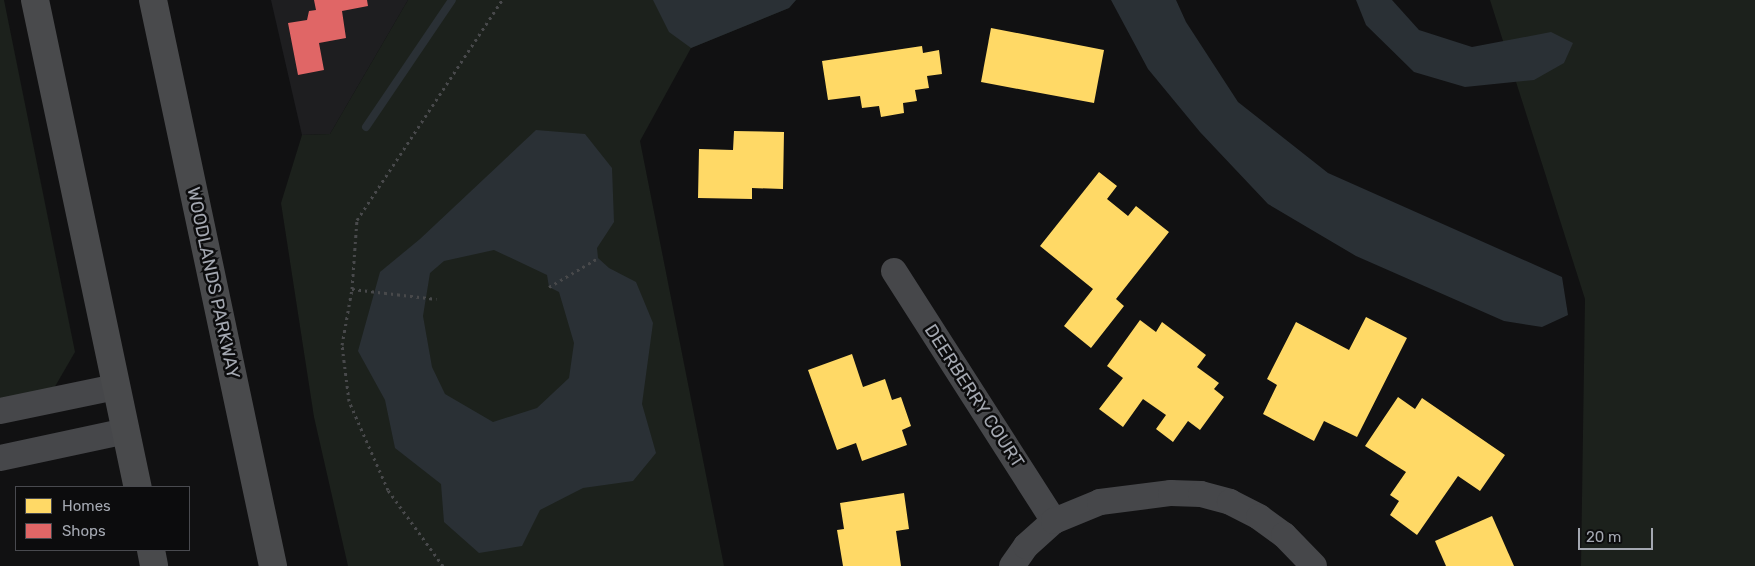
<!DOCTYPE html>
<style>
body{margin:0}
#map{position:relative;width:1755px;height:566px;overflow:hidden;background:#111112;font-family:Rubik,sans-serif}
div>[style]{position:absolute}
.built>*{inset:0;background:#1e1e20}
.green>*{inset:0;background:#1c211c}
.water>*{inset:0;background:#2a3035}
.homes>*{inset:0;background:#ffd966}
.shops>*{inset:0;background:#e06666}
.stream>*{height:8px;margin:-4px;padding:0 4px;transform-origin:4px;border-radius:4px;background:#2a3035}
.path>*{height:3px;margin-top:-1.5px;transform-origin:0;background:repeating-linear-gradient(90deg,#48494b 0 2.5px,transparent 0 6.5px)}
.street>*{height:26px;margin:-13px;padding:0 13px;transform-origin:13px;border-radius:13px;background:#46474a}
.primary>*{height:28px;margin:-14px;padding:0 14px;transform-origin:14px;border-radius:14px;background:#494a4c}
span{translate:-50% -50%;white-space:nowrap;text-align:center;line-height:1.15;-webkit-text-stroke:5px #0c0c0d;paint-order:stroke}
.street-label{font-size:18px;color:#a4a8b1}
.legend{position:absolute;left:15px;top:486px;width:175px;height:65px;box-sizing:border-box;background:#0c0c0d;border:1px solid #494a4f;margin:0;padding:6px 9px;list-style:none;font-size:15px;color:#a4a8b1}
.legend li{display:flex;align-items:center;gap:10px;height:25px}
.legend b{width:25px;border:1px solid #494a4f}
.scale{position:absolute;left:1578px;top:528px;width:75px;height:22px;box-sizing:border-box;border:2px solid #a4a8b1;border-top:0;padding-left:6px;font-size:15px;line-height:18px;white-space:nowrap;color:#a4a8b1;-webkit-text-stroke:4px #0c0c0d;paint-order:stroke}
</style>
<div id="map">
<div class="built">
<div style="clip-path:polygon(271px 0,408px 0,330px 134px,302px 135px)"></div>
</div>
<div class="green">
<div style="clip-path:polygon(0 0,4px 0,75px 352px,53px 390px,0 401px)"></div>
<div style="clip-path:polygon(408px 0,796px 0,789px 8px,691px 48px,640px 141px,724px 566px,348px 566px,314px 417px,281px 203px,302px 135px,330px 134px)"></div>
<div style="clip-path:polygon(1490px 0,1755px 0,1755px 566px,1581px 566px,1585px 299px)"></div>
</div>
<div class="water">
<div style="clip-path:polygon(653px 0,796px 0,789px 8px,691px 48px,669px 32px)"></div>
<div style="clip-path:polygon(1111px 0,1176px 0,1186px 22px,1238px 102px,1328px 173px,1562px 277px,1568px 315px,1542px 327px,1504px 321px,1356px 256px,1268px 204px,1200px 132px,1148px 69px)"></div>
<div style="clip-path:polygon(1356px 0,1392px 0,1419px 30px,1472px 47px,1551px 32px,1573px 43px,1564px 63px,1534px 80px,1465px 87px,1414px 72px,1366px 25px)"></div>
<div style="clip-path:polygon(evenodd,536px 130px,585px 134px,612px 168px,614px 222px,597px 248px,598px 258px,609px 268px,636px 282px,653px 323px,642px 404px,656px 453px,633px 481px,583px 488px,540px 510px,522px 546px,479px 553px,444px 522px,441px 484px,395px 448px,385px 400px,358px 351px,380px 272px,420px 239px,536px 130px,494px 250px,547px 275px,549px 287px,559px 292px,574px 343px,569px 378px,537px 408px,493px 422px,445px 394px,432px 367px,423px 316px,430px 273px,444px 261px,494px 250px)"></div>
</div>
<div class="homes">
<div style="clip-path:polygon(991px 28px,1104px 50px,1094px 103px,981px 82px)"></div>
<div style="clip-path:polygon(922px 46px,923px 53px,939px 50px,942px 74px,927px 76px,929px 88px,915px 90px,917px 101px,903px 103px,904px 113px,881px 117px,879px 106px,862px 108px,860px 96px,828px 100px,822px 61px)"></div>
<div style="clip-path:polygon(734px 131px,784px 132px,783px 189px,752px 188px,752px 199px,698px 198px,699px 149px,733px 150px)"></div>
<div style="clip-path:polygon(1099px 172px,1117px 186px,1107px 199px,1128px 216px,1136px 206px,1169px 232px,1116px 299px,1124px 306px,1091px 348px,1064px 326px,1093px 289px,1040px 246px)"></div>
<div style="clip-path:polygon(1366px 317px,1407px 338px,1357px 437px,1324px 421px,1314px 441px,1263px 414px,1277px 385px,1267px 379px,1296px 322px,1349px 350px)"></div>
<div style="clip-path:polygon(1140px 320px,1156px 332px,1162px 322px,1206px 355px,1197px 367px,1219px 383px,1214px 389px,1224px 397px,1200px 430px,1188px 421px,1173px 442px,1156px 429px,1166px 415px,1143px 399px,1123px 427px,1099px 409px,1123px 378px,1107px 366px)"></div>
<div style="clip-path:polygon(852px 354px,863px 387px,885px 379px,892px 400px,901px 397px,911px 426px,902px 430px,907px 445px,862px 461px,856px 443px,837px 450px,808px 370px)"></div>
<div style="clip-path:polygon(1398px 397px,1415px 409px,1422px 398px,1505px 455px,1480px 491px,1458px 476px,1417px 535px,1390px 515px,1399px 501px,1390px 495px,1406px 472px,1365px 446px)"></div>
<div style="clip-path:polygon(904px 493px,909px 529px,896px 531px,901px 566px,843px 566px,837px 530px,844px 529px,840px 503px)"></div>
<div style="clip-path:polygon(1492px 516px,1514px 566px,1446px 566px,1435px 541px)"></div>
</div>
<div class="shops">
<div style="clip-path:polygon(314px 0,367px 0,368px 6px,342px 11px,346px 38px,319px 43px,324px 70px,298px 75px,288px 23px,307px 20px,309px 11px,316px 10px)"></div>
</div>
<div class="stream">
<div style="left:366px;top:127px;width:153px;rotate:-55.9deg"></div>
</div>
<div class="path">
<div style="left:549px;top:287px;width:57px;rotate:-30.6deg"></div>
<div style="left:352px;top:289px;width:85px;rotate:6.8deg"></div>
<div style="left:443px;top:566px;width:94px;rotate:-125.9deg"></div>
<div style="left:388px;top:490px;width:97px;rotate:-113.7deg"></div>
<div style="left:349px;top:401px;width:56px;rotate:-97.1deg"></div>
<div style="left:342px;top:345px;width:57px;rotate:-79.9deg"></div>
<div style="left:352px;top:289px;width:69px;rotate:-85.9deg"></div>
<div style="left:357px;top:220px;width:263px;rotate:-56.6deg"></div>
</div>
<div class="street">
<div style="left:894px;top:271px;width:297px;rotate:57.4deg"></div>
<div style="left:0;top:411px;width:118px;rotate:-11.7deg"></div>
<div style="left:0;top:458px;width:129px;rotate:-12.1deg"></div>
<div style="left:1012px;top:566px;width:24px;rotate:-55deg"></div>
<div style="left:1026px;top:546px;width:38px;rotate:-42deg"></div>
<div style="left:1054px;top:521px;width:50px;rotate:-22.4deg"></div>
<div style="left:1100px;top:502px;width:72px;rotate:-7.2deg"></div>
<div style="left:1171px;top:493px;width:30px;rotate:2deg"></div>
<div style="left:1201px;top:494px;width:30px;rotate:15deg"></div>
<div style="left:1230px;top:502px;width:33px;rotate:27deg"></div>
<div style="left:1259px;top:517px;width:31px;rotate:36deg"></div>
<div style="left:1284px;top:535px;width:43px;rotate:45.9deg"></div>
</div>
<div class="primary">
<div style="left:35px;top:0;width:498px;rotate:78.1deg"></div>
<div style="left:153px;top:0;width:579px;rotate:78.03deg"></div>
<div style="left:151px;top:550px;width:16px;rotate:79deg"></div>
</div>
<div class="street-label">
<span style="left:213px;top:283px;rotate:78deg">WOODLANDS PARKWAY</span>
<span style="left:974px;top:396px;rotate:57deg">DEERBERRY COURT</span>
</div>
<ul class="legend">
<li><b style="height:14px;background:#ffd966"></b>Homes</li>
<li><b style="height:14px;background:#e06666"></b>Shops</li>
</ul>
<div class="scale">20 m</div>
</div>
